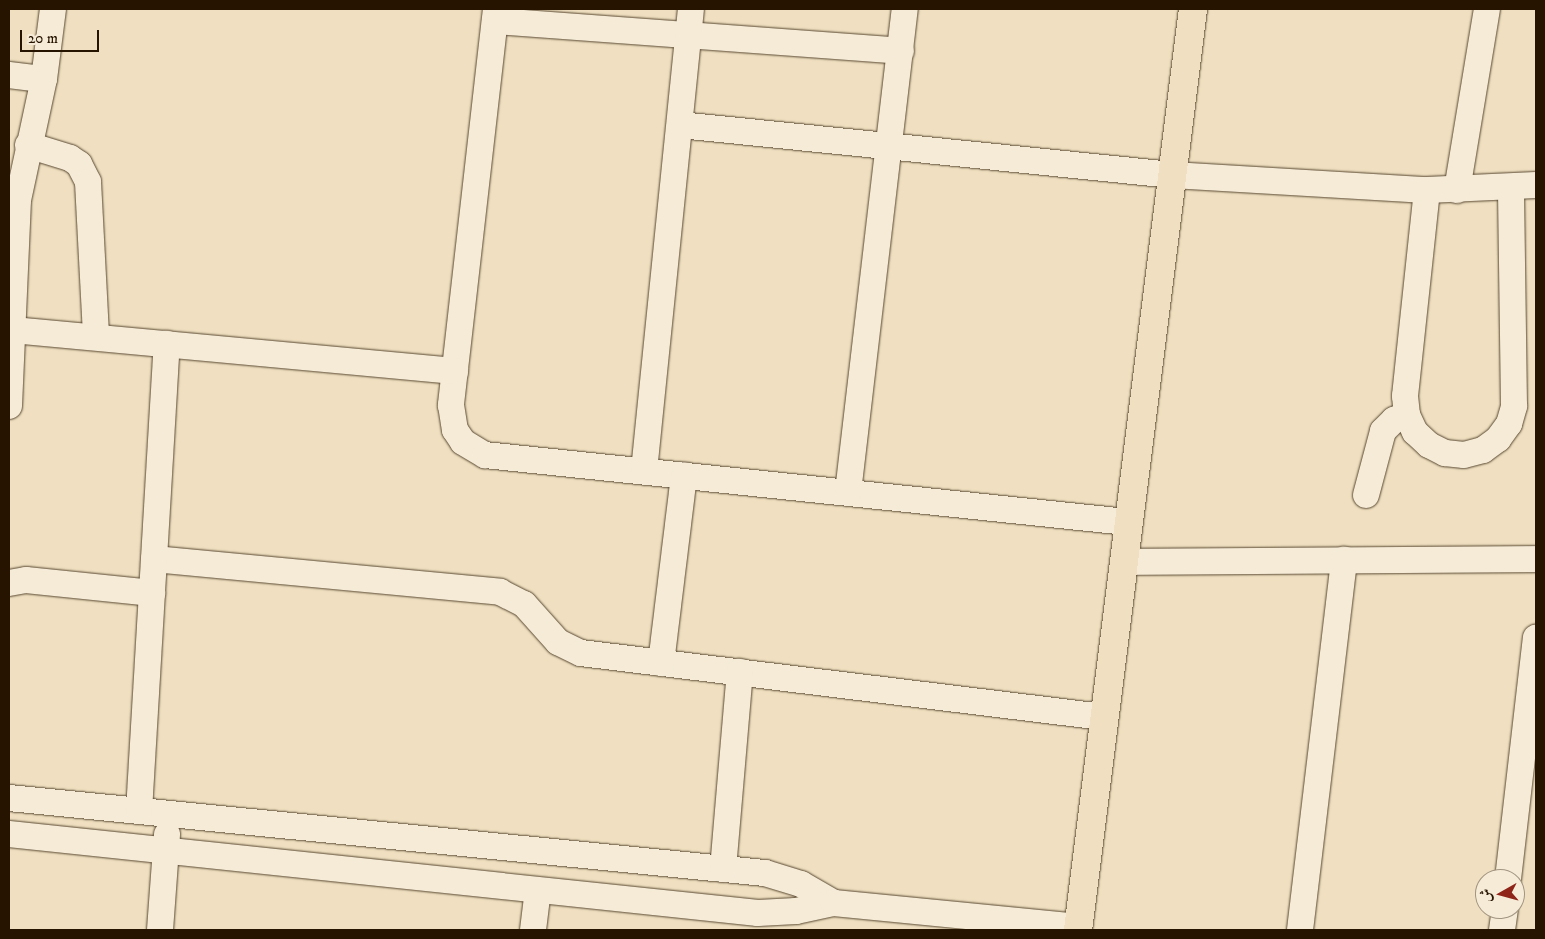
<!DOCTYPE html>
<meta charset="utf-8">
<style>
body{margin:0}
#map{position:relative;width:1545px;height:939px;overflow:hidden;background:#f0e0c1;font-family:"IM FELL DW Pica",Amiri,serif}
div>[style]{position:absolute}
.roads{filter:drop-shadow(0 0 1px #584730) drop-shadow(0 0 1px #584730)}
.minor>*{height:26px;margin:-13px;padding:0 13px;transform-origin:13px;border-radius:13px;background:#f5ebd7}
.major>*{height:28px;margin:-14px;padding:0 14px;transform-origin:14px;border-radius:14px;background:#f0e0c1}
span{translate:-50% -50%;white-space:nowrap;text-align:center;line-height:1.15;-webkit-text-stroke:4px #f5ebd7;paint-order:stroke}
.frame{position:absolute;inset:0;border:10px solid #261400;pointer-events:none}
.north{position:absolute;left:1475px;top:869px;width:50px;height:50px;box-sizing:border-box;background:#f5ebd7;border:1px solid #a29581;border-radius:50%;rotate:263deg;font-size:14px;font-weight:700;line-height:20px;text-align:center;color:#261400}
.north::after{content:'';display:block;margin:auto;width:18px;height:22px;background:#8f2418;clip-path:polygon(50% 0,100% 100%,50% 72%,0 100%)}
.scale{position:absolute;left:20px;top:30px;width:79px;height:22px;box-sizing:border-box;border:2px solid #261400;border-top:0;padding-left:6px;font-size:15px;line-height:18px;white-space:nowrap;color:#261400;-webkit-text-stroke:4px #f5ebd7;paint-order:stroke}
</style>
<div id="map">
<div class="roads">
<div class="minor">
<div style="left:496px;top:9px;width:399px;rotate:96.5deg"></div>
<div style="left:451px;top:405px;width:25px;rotate:81deg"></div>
<div style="left:455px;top:430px;width:14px;rotate:56deg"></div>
<div style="left:463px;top:442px;width:26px;rotate:31deg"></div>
<div style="left:485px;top:455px;width:645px;rotate:5.96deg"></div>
<div style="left:495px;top:21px;width:407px;rotate:4.2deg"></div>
<div style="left:9px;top:75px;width:35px;rotate:7deg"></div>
<div style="left:680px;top:125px;width:495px;rotate:5.8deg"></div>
<div style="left:1172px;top:175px;width:255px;rotate:3.4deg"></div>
<div style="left:1427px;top:190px;width:109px;rotate:-2.6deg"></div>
<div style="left:28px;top:145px;width:44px;rotate:17.2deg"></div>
<div style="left:70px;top:158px;width:11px;rotate:34deg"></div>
<div style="left:79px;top:164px;width:20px;rotate:63deg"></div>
<div style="left:88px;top:182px;width:155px;rotate:87deg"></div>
<div style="left:1427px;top:190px;width:207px;rotate:96.1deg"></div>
<div style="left:1405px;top:396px;width:19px;rotate:84deg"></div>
<div style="left:1407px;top:415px;width:19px;rotate:65deg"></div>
<div style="left:1415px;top:432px;width:19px;rotate:43deg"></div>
<div style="left:1429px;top:445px;width:18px;rotate:27deg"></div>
<div style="left:1445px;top:453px;width:19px;rotate:6deg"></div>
<div style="left:1464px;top:455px;width:20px;rotate:-15deg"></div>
<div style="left:1483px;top:450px;width:19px;rotate:-36deg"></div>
<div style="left:1498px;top:439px;width:19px;rotate:-54deg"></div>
<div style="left:1509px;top:424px;width:19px;rotate:-74deg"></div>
<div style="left:1514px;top:406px;width:219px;rotate:-90.8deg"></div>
<div style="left:1457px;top:190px;width:183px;rotate:-80.6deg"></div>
<div style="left:12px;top:330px;width:445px;rotate:5.3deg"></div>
<div style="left:9px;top:406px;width:206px;rotate:-87.5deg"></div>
<div style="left:18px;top:200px;width:124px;rotate:-77.9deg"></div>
<div style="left:44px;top:79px;width:71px;rotate:-82.7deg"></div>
<div style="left:644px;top:471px;width:464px;rotate:-84.2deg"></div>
<div style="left:848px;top:492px;width:486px;rotate:-83.3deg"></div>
<div style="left:1366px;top:495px;width:66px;rotate:-75.1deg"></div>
<div style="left:1383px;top:431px;width:16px;rotate:-45deg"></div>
<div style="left:1394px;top:420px;width:14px;rotate:-21deg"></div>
<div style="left:154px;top:559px;width:348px;rotate:5.4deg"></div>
<div style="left:500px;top:592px;width:27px;rotate:27deg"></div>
<div style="left:524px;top:604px;width:51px;rotate:48.2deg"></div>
<div style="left:558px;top:642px;width:25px;rotate:26deg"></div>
<div style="left:581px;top:653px;width:526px;rotate:6.99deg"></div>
<div style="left:1124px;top:562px;width:412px;rotate:-0.4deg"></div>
<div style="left:9px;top:583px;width:17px;rotate:-10deg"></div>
<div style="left:26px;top:580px;width:127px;rotate:5.9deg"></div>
<div style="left:661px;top:663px;width:189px;rotate:-83deg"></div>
<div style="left:9px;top:798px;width:760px;rotate:5.67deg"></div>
<div style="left:765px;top:873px;width:38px;rotate:17deg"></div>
<div style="left:801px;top:884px;width:38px;rotate:30deg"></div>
<div style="left:139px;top:811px;width:468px;rotate:-86.6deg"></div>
<div style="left:9px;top:834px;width:753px;rotate:6.02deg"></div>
<div style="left:758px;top:913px;width:38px;rotate:-3deg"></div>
<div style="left:796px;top:911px;width:39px;rotate:-12deg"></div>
<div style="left:834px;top:903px;width:246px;rotate:5.6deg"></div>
<div style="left:723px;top:869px;width:198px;rotate:-85.1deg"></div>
<div style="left:1508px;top:879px;width:243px;rotate:-83.4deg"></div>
<div style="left:160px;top:930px;width:96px;rotate:-85.8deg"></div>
<div style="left:533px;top:930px;width:38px;rotate:-83deg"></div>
<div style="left:1300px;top:930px;width:373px;rotate:-83.2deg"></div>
<div style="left:1502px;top:930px;width:21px;rotate:-82deg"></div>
</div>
<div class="major">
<div style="left:1078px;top:930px;width:928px;rotate:-82.88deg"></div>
</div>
</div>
<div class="frame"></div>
<div class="north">ش</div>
<div class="scale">20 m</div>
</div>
